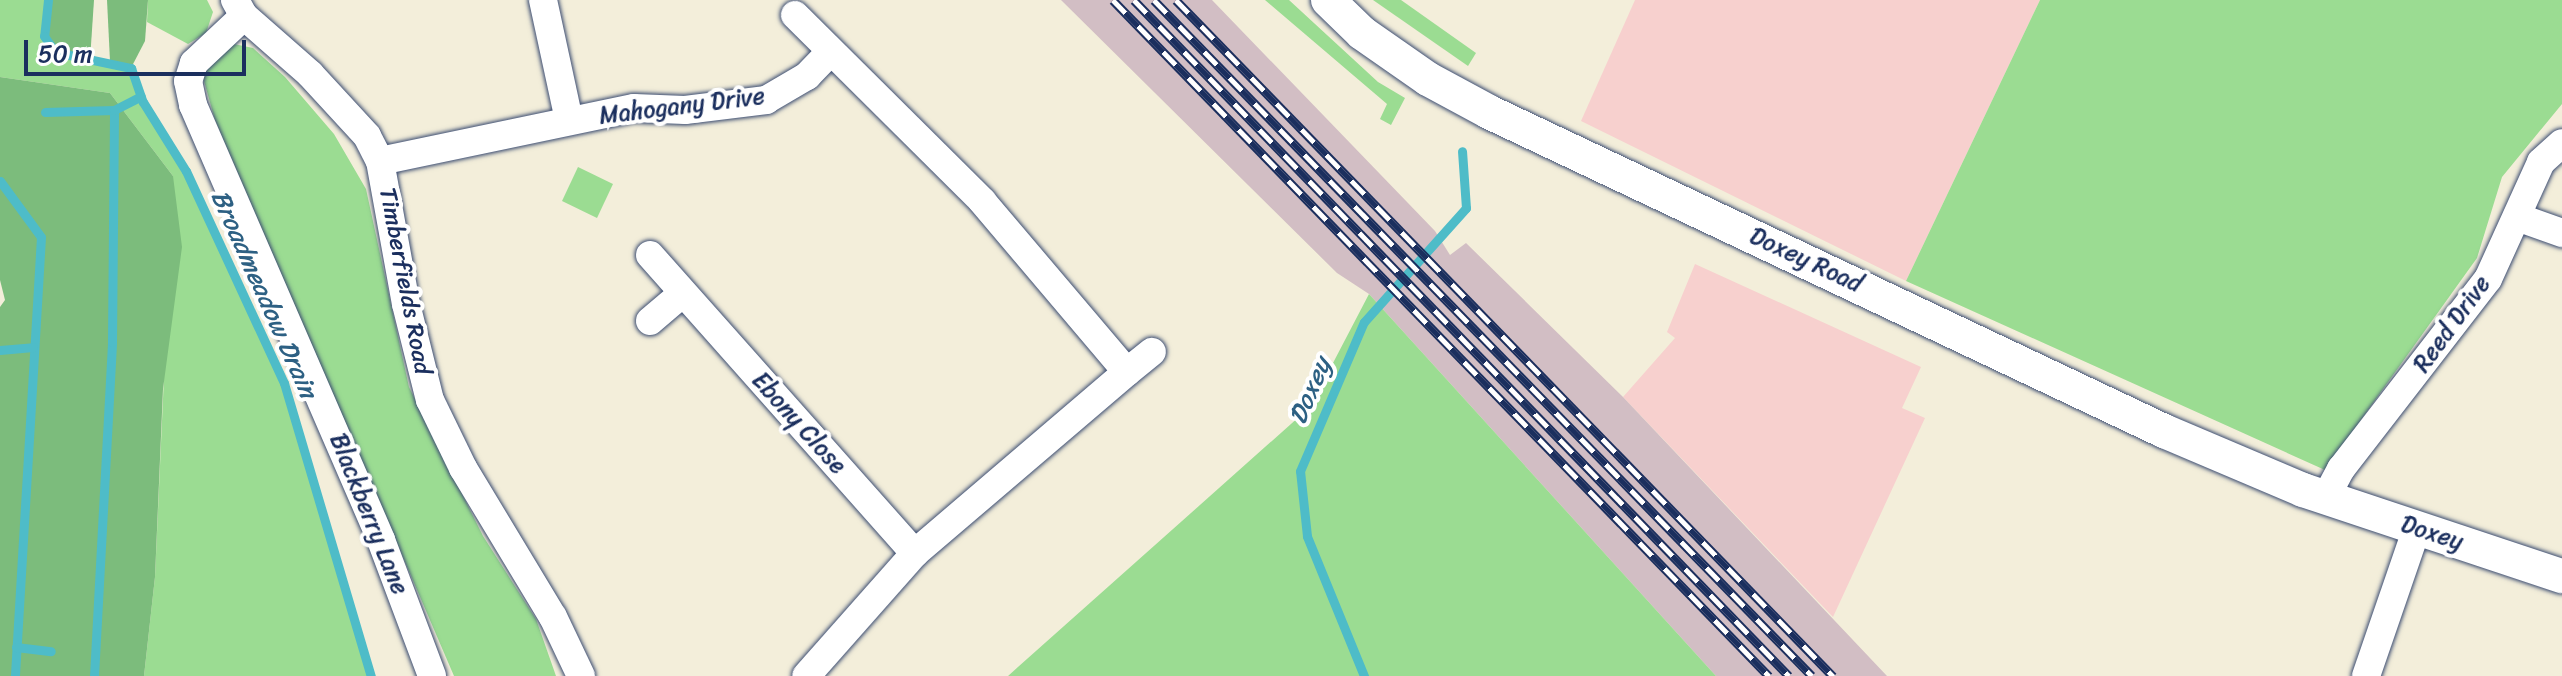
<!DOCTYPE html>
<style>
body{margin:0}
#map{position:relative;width:2562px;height:676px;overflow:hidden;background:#f3eeda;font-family:Sriracha,sans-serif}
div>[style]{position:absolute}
.built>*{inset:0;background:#f7d0ce}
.industrial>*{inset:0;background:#d2bec4}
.green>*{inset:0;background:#9bdc92}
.forest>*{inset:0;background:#7cbc7c}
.stream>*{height:9px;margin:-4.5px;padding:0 4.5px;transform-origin:4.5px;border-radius:4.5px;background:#4ebcc8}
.roads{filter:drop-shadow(0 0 2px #3b4c71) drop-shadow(0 0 2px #3b4c71)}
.minor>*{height:28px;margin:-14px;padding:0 14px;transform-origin:14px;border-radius:14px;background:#fff}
.tertiary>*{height:34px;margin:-17px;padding:0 17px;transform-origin:17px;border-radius:17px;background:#fff}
.rail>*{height:9px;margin-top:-4.5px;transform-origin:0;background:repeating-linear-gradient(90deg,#fff 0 18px,#1b2f5e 0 36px);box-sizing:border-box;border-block:2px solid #1b2f5e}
span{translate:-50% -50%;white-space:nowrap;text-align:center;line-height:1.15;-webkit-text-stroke:8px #fff;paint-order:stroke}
.street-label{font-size:24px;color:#1b2f5e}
.water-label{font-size:26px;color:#2d6083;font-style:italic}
.scale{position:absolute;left:24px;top:40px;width:222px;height:36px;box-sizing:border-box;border:4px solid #1b2f5e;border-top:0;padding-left:10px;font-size:24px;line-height:28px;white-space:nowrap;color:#1b2f5e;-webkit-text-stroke:6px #fff;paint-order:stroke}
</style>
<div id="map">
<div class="built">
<div style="clip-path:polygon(1635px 0,2040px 0,1906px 281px,1581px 121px)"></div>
<div style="clip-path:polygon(1695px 264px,1921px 367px,1902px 408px,1925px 418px,1833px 617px,1623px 397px,1675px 338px,1667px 332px)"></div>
</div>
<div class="industrial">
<div style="clip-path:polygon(1061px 0,1212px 0,1435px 231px,1450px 255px,1466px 243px,1623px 397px,1887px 676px,1716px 676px,1369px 294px,1337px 273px)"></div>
</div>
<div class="green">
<div style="clip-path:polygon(0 0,48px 0,44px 36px,73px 59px,131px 68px,143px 102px,186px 171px,284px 383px,371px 676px,144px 676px,155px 577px,173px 176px,110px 93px,0 77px)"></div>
<div style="clip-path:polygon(148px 0,207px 0,213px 12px,206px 33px,188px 44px,147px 22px)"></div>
<div style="clip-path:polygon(1265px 0,1289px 0,1378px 82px,1405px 98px,1391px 125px,1380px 119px,1387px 104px)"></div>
<div style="clip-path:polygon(1373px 0,1401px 0,1476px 53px,1468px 66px)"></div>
<div style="clip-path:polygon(2040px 0,2562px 0,2562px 104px,2502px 177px,2477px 258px,2325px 470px,1906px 281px)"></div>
<div style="clip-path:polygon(229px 43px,253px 48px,285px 77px,334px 134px,366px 189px,409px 387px,483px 536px,536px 619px,556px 676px,454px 676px,215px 120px,202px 74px)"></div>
<div style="clip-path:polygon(578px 167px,613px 184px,597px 218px,562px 201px)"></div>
<div style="clip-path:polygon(1369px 294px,1716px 676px,1008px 676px,1310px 407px)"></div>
</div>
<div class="forest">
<div style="clip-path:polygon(48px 0,94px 0,90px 60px,55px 52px,44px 36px)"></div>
<div style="clip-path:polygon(107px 0,148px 0,145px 41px,131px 68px,110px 61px)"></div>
<div style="clip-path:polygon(0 77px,110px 93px,173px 176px,182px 247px,163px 389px,155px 577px,144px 676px,0 676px,0 307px,5px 300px,0 280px)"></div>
</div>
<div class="stream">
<div style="left:48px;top:0;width:36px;rotate:96deg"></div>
<div style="left:44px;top:36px;width:19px;rotate:55deg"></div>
<div style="left:55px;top:52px;width:78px;rotate:11.9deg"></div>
<div style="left:131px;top:68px;width:36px;rotate:71deg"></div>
<div style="left:143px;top:102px;width:81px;rotate:58.1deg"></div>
<div style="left:186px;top:171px;width:234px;rotate:65.2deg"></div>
<div style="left:284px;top:383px;width:306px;rotate:73.5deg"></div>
<div style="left:45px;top:112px;width:69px;rotate:-1.7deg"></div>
<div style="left:0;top:181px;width:69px;rotate:53.8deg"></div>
<div style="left:41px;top:237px;width:440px;rotate:93.4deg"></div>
<div style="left:0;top:350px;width:33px;rotate:-5deg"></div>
<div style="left:16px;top:647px;width:35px;rotate:7deg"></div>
<div style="left:94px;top:676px;width:334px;rotate:-86.9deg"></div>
<div style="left:112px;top:342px;width:232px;rotate:-89.5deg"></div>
<div style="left:114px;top:110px;width:30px;rotate:-27deg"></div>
<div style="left:1364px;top:676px;width:151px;rotate:-112.2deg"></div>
<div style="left:1307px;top:536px;width:65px;rotate:-96.1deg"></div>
<div style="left:1300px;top:471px;width:162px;rotate:-66.8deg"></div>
<div style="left:1364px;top:322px;width:153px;rotate:-48.2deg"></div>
<div style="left:1466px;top:208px;width:57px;rotate:-94deg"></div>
</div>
<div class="roads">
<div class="minor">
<div style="left:235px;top:0;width:18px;rotate:61deg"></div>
<div style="left:244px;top:16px;width:88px;rotate:41.3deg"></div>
<div style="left:310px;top:74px;width:84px;rotate:47.4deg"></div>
<div style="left:367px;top:136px;width:28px;rotate:63deg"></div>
<div style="left:380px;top:161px;width:145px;rotate:79.7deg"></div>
<div style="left:406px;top:304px;width:99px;rotate:76deg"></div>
<div style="left:430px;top:400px;width:76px;rotate:64.1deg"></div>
<div style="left:463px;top:468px;width:174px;rotate:58.9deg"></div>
<div style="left:553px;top:617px;width:65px;rotate:64.6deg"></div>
<div style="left:543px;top:0;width:123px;rotate:77.8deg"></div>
<div style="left:795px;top:15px;width:264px;rotate:44.8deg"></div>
<div style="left:982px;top:201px;width:224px;rotate:49.7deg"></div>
<div style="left:1127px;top:372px;width:279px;rotate:139.5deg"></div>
<div style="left:915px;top:553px;width:164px;rotate:131.5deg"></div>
<div style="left:244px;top:16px;width:69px;rotate:136.8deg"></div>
<div style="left:194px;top:63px;width:19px;rotate:108deg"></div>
<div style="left:188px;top:81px;width:25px;rotate:78deg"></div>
<div style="left:193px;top:105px;width:474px;rotate:66.6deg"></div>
<div style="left:381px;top:540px;width:145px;rotate:69.4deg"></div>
<div style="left:380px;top:161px;width:259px;rotate:-11.8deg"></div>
<div style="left:634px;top:108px;width:51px;rotate:2.2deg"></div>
<div style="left:685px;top:110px;width:82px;rotate:-7deg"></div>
<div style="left:766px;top:100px;width:48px;rotate:-30.3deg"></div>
<div style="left:807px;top:76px;width:32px;rotate:-46deg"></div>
<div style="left:2517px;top:217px;width:48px;rotate:19.6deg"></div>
<div style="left:650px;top:255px;width:399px;rotate:48.4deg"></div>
<div style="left:650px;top:321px;width:43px;rotate:-40.3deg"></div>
<div style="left:1127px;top:372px;width:32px;rotate:-39deg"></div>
<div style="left:2326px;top:497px;width:32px;rotate:-62deg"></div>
<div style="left:2341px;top:469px;width:240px;rotate:-52.3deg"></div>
<div style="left:2488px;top:279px;width:128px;rotate:-65.6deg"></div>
<div style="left:2541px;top:162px;width:28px;rotate:-42deg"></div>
<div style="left:2366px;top:676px;width:157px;rotate:-71deg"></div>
</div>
<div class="tertiary">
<div style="left:1328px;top:0;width:47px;rotate:44.1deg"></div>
<div style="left:1362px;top:33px;width:80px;rotate:34.9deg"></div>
<div style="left:1428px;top:79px;width:69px;rotate:28.4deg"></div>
<div style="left:1489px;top:112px;width:747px;rotate:25.3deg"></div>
<div style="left:2164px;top:431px;width:151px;rotate:23deg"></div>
<div style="left:2303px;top:490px;width:273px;rotate:18.4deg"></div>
</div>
</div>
<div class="rail">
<div style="left:1113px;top:0;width:942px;rotate:45.86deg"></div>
<div style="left:1134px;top:0;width:941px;rotate:45.9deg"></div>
<div style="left:1154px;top:0;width:943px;rotate:45.77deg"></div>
<div style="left:1176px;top:0;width:943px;rotate:45.82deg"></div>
</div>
<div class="street-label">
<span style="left:682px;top:106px;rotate:-7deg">Mahogany Drive</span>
<span style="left:1806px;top:260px;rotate:25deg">Doxey Road</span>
<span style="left:405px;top:281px;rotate:79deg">Timberfields Road</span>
<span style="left:2452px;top:324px;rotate:-54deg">Reed Drive</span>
<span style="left:799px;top:423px;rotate:48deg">Ebony Close</span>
<span style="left:369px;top:514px;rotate:68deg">Blackberry Lane</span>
<span style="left:2432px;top:533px;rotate:18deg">Doxey</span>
</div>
<div class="water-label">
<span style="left:264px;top:294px;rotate:66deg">Broadmeadow Drain</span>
<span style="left:1310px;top:391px;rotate:-67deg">Doxey</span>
</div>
<div class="scale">50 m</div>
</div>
